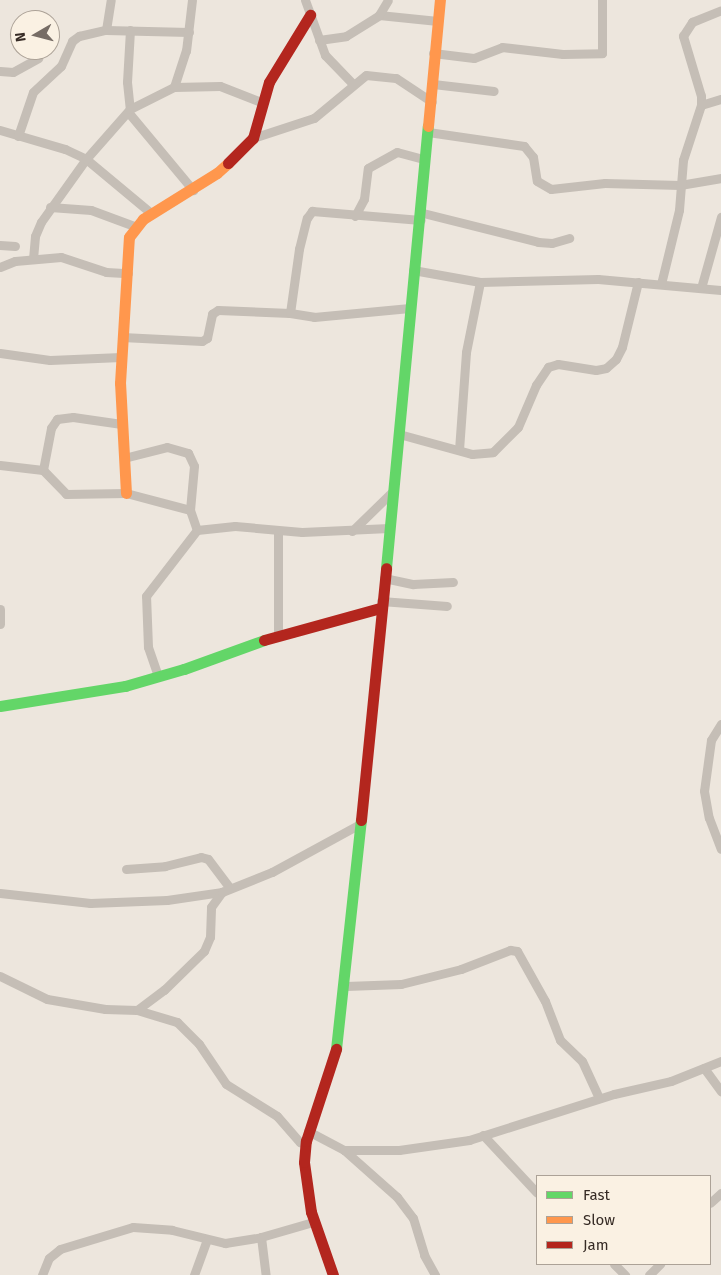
<!DOCTYPE html>
<style>
body{margin:0}
#map{position:relative;width:721px;height:1275px;overflow:hidden;background:#ede6dd;font-family:"Fira Sans",sans-serif}
div>[style]{position:absolute}
.street>*{height:9px;margin:-4.5px;padding:0 4.5px;transform-origin:4.5px;border-radius:4.5px;background:#c5beb6}
.fast>*{height:11px;margin:-5.5px;padding:0 5.5px;transform-origin:5.5px;border-radius:5.5px;background:#63d668}
.slow>*{height:11px;margin:-5.5px;padding:0 5.5px;transform-origin:5.5px;border-radius:5.5px;background:#ff974d}
.jam>*{height:11px;margin:-5.5px;padding:0 5.5px;transform-origin:5.5px;border-radius:5.5px;background:#b3261e}
span{translate:-50% -50%;white-space:nowrap;text-align:center;line-height:1.15;-webkit-text-stroke:4px #faf1e3;paint-order:stroke}
.legend{position:absolute;left:536px;top:1175px;width:175px;height:90px;box-sizing:border-box;background:#faf1e3;border:1px solid #aca297;margin:0;padding:6px 9px;list-style:none;font-size:15px;color:#362b25}
.legend li{display:flex;align-items:center;gap:10px;height:25px}
.legend b{width:25px;border:1px solid #aca297}
.north{position:absolute;left:10px;top:10px;width:50px;height:50px;box-sizing:border-box;background:#faf1e3;border:1px solid #aca297;border-radius:50%;rotate:262deg;font-size:14px;font-weight:700;line-height:20px;text-align:center;color:#362b25}
.north::after{content:'';display:block;margin:auto;width:18px;height:22px;background:#766c65;clip-path:polygon(50% 0,100% 100%,50% 72%,0 100%)}
</style>
<div id="map">
<div class="street">
<div style="left:305px;top:0;width:59px;rotate:70deg"></div>
<div style="left:325px;top:55px;width:39px;rotate:46deg"></div>
<div style="left:379px;top:15px;width:59px;rotate:5.8deg"></div>
<div style="left:106px;top:30px;width:30px;rotate:-81deg"></div>
<div style="left:130px;top:30px;width:52px;rotate:93.3deg"></div>
<div style="left:127px;top:82px;width:27px;rotate:84deg"></div>
<div style="left:319px;top:40px;width:27px;rotate:-8deg"></div>
<div style="left:346px;top:36px;width:39px;rotate:-32deg"></div>
<div style="left:379px;top:15px;width:17px;rotate:-59deg"></div>
<div style="left:433px;top:53px;width:41px;rotate:7deg"></div>
<div style="left:474px;top:58px;width:30px;rotate:-21deg"></div>
<div style="left:502px;top:47px;width:61px;rotate:6.5deg"></div>
<div style="left:563px;top:54px;width:39px;rotate:-1deg"></div>
<div style="left:602px;top:53px;width:53px;rotate:-90deg"></div>
<div style="left:0;top:71px;width:13px;rotate:4deg"></div>
<div style="left:13px;top:72px;width:29px;rotate:-29deg"></div>
<div style="left:433px;top:84px;width:61px;rotate:6.5deg"></div>
<div style="left:174px;top:87px;width:46px;rotate:-1.2deg"></div>
<div style="left:220px;top:86px;width:44px;rotate:21.3deg"></div>
<div style="left:701px;top:105px;width:21px;rotate:-17deg"></div>
<div style="left:128px;top:112px;width:102px;rotate:50.2deg"></div>
<div style="left:0;top:130px;width:68px;rotate:16.3deg"></div>
<div style="left:65px;top:149px;width:23px;rotate:25deg"></div>
<div style="left:86px;top:159px;width:86px;rotate:39.8deg"></div>
<div style="left:428px;top:132px;width:97px;rotate:8.3deg"></div>
<div style="left:524px;top:146px;width:14px;rotate:51deg"></div>
<div style="left:533px;top:157px;width:24px;rotate:81deg"></div>
<div style="left:537px;top:181px;width:16px;rotate:30deg"></div>
<div style="left:551px;top:189px;width:54px;rotate:-6.3deg"></div>
<div style="left:605px;top:183px;width:75px;rotate:1.5deg"></div>
<div style="left:680px;top:185px;width:42px;rotate:-9.7deg"></div>
<div style="left:18px;top:136px;width:46px;rotate:-71.2deg"></div>
<div style="left:33px;top:92px;width:38px;rotate:-43deg"></div>
<div style="left:61px;top:66px;width:27px;rotate:-66deg"></div>
<div style="left:72px;top:41px;width:9px;rotate:-36deg"></div>
<div style="left:79px;top:36px;width:28px;rotate:-13deg"></div>
<div style="left:106px;top:30px;width:83px;rotate:1.4deg"></div>
<div style="left:253px;top:138px;width:64px;rotate:-18.2deg"></div>
<div style="left:314px;top:118px;width:67px;rotate:-39.6deg"></div>
<div style="left:366px;top:75px;width:30px;rotate:6deg"></div>
<div style="left:396px;top:78px;width:43px;rotate:33.7deg"></div>
<div style="left:50px;top:207px;width:41px;rotate:4.2deg"></div>
<div style="left:91px;top:210px;width:46px;rotate:20.4deg"></div>
<div style="left:419px;top:212px;width:123px;rotate:14.1deg"></div>
<div style="left:538px;top:242px;width:14px;rotate:4deg"></div>
<div style="left:552px;top:243px;width:18px;rotate:-16deg"></div>
<div style="left:355px;top:216px;width:19px;rotate:-62deg"></div>
<div style="left:364px;top:199px;width:31px;rotate:-83deg"></div>
<div style="left:368px;top:168px;width:33px;rotate:-29deg"></div>
<div style="left:397px;top:152px;width:28px;rotate:15deg"></div>
<div style="left:0;top:245px;width:15px;rotate:4deg"></div>
<div style="left:33px;top:259px;width:23px;rotate:-85deg"></div>
<div style="left:35px;top:236px;width:15px;rotate:-67deg"></div>
<div style="left:41px;top:222px;width:77px;rotate:-54.5deg"></div>
<div style="left:86px;top:159px;width:67px;rotate:-48.7deg"></div>
<div style="left:130px;top:109px;width:49px;rotate:-26.6deg"></div>
<div style="left:174px;top:87px;width:38px;rotate:-72deg"></div>
<div style="left:186px;top:51px;width:51px;rotate:-83.3deg"></div>
<div style="left:0;top:267px;width:16px;rotate:-22deg"></div>
<div style="left:15px;top:261px;width:46px;rotate:-5deg"></div>
<div style="left:61px;top:257px;width:47px;rotate:18.4deg"></div>
<div style="left:106px;top:272px;width:22px;rotate:3deg"></div>
<div style="left:413px;top:270px;width:68px;rotate:10.2deg"></div>
<div style="left:480px;top:282px;width:118px;rotate:-1.5deg"></div>
<div style="left:598px;top:279px;width:123px;rotate:5.1deg"></div>
<div style="left:661px;top:284px;width:76px;rotate:-76.3deg"></div>
<div style="left:679px;top:210px;width:50px;rotate:-85.4deg"></div>
<div style="left:683px;top:160px;width:58px;rotate:-71.9deg"></div>
<div style="left:701px;top:105px;width:9px;rotate:-90deg"></div>
<div style="left:701px;top:96px;width:63px;rotate:-106.7deg"></div>
<div style="left:683px;top:36px;width:17px;rotate:-57deg"></div>
<div style="left:692px;top:22px;width:31px;rotate:-22deg"></div>
<div style="left:701px;top:288px;width:74px;rotate:-74.3deg"></div>
<div style="left:290px;top:313px;width:65px;rotate:-82deg"></div>
<div style="left:299px;top:249px;width:32px;rotate:-76deg"></div>
<div style="left:307px;top:218px;width:9px;rotate:-54deg"></div>
<div style="left:312px;top:211px;width:109px;rotate:4.7deg"></div>
<div style="left:122px;top:337px;width:80px;rotate:2.9deg"></div>
<div style="left:202px;top:341px;width:6px;rotate:-31deg"></div>
<div style="left:207px;top:338px;width:25px;rotate:-78deg"></div>
<div style="left:212px;top:314px;width:7px;rotate:-34deg"></div>
<div style="left:218px;top:310px;width:72px;rotate:2.4deg"></div>
<div style="left:290px;top:313px;width:24px;rotate:9deg"></div>
<div style="left:314px;top:317px;width:96px;rotate:-5.4deg"></div>
<div style="left:0;top:353px;width:50px;rotate:8deg"></div>
<div style="left:50px;top:360px;width:71px;rotate:-2.4deg"></div>
<div style="left:399px;top:434px;width:76px;rotate:15.3deg"></div>
<div style="left:472px;top:454px;width:21px;rotate:-5deg"></div>
<div style="left:493px;top:452px;width:35px;rotate:-45deg"></div>
<div style="left:518px;top:427px;width:46px;rotate:-66.8deg"></div>
<div style="left:536px;top:385px;width:22px;rotate:-56deg"></div>
<div style="left:548px;top:367px;width:10px;rotate:-17deg"></div>
<div style="left:558px;top:364px;width:38px;rotate:9deg"></div>
<div style="left:596px;top:370px;width:10px;rotate:-11deg"></div>
<div style="left:606px;top:368px;width:13px;rotate:-42deg"></div>
<div style="left:616px;top:359px;width:13px;rotate:-63deg"></div>
<div style="left:622px;top:347px;width:67px;rotate:-76.2deg"></div>
<div style="left:459px;top:450px;width:98px;rotate:-85.9deg"></div>
<div style="left:466px;top:352px;width:71px;rotate:-78.7deg"></div>
<div style="left:124px;top:458px;width:44px;rotate:-14.3deg"></div>
<div style="left:167px;top:447px;width:22px;rotate:16deg"></div>
<div style="left:188px;top:453px;width:14px;rotate:65deg"></div>
<div style="left:194px;top:466px;width:44px;rotate:95.2deg"></div>
<div style="left:190px;top:510px;width:21px;rotate:71deg"></div>
<div style="left:0;top:465px;width:43px;rotate:6.6deg"></div>
<div style="left:43px;top:470px;width:33px;rotate:46deg"></div>
<div style="left:66px;top:494px;width:60px;rotate:-1deg"></div>
<div style="left:126px;top:493px;width:66px;rotate:14.9deg"></div>
<div style="left:43px;top:470px;width:43px;rotate:-79.2deg"></div>
<div style="left:51px;top:428px;width:11px;rotate:-56deg"></div>
<div style="left:57px;top:419px;width:16px;rotate:-7deg"></div>
<div style="left:73px;top:417px;width:49px;rotate:8.3deg"></div>
<div style="left:352px;top:531px;width:57px;rotate:-44.3deg"></div>
<div style="left:384px;top:578px;width:30px;rotate:12deg"></div>
<div style="left:413px;top:584px;width:40px;rotate:-2.9deg"></div>
<div style="left:381px;top:601px;width:66px;rotate:4.3deg"></div>
<div style="left:0;top:609px;width:15px;rotate:90deg"></div>
<div style="left:278px;top:636px;width:105px;rotate:-90deg"></div>
<div style="left:158px;top:676px;width:31px;rotate:-109deg"></div>
<div style="left:148px;top:647px;width:51px;rotate:-92.2deg"></div>
<div style="left:146px;top:596px;width:83px;rotate:-52.3deg"></div>
<div style="left:197px;top:530px;width:38px;rotate:-6deg"></div>
<div style="left:235px;top:526px;width:67px;rotate:5.1deg"></div>
<div style="left:302px;top:532px;width:87px;rotate:-2.6deg"></div>
<div style="left:721px;top:724px;width:19px;rotate:122deg"></div>
<div style="left:711px;top:740px;width:51px;rotate:97.8deg"></div>
<div style="left:704px;top:791px;width:27px;rotate:80deg"></div>
<div style="left:709px;top:818px;width:33px;rotate:69deg"></div>
<div style="left:126px;top:869px;width:39px;rotate:-4deg"></div>
<div style="left:165px;top:866px;width:37px;rotate:-14deg"></div>
<div style="left:201px;top:857px;width:7px;rotate:16deg"></div>
<div style="left:208px;top:859px;width:36px;rotate:53deg"></div>
<div style="left:0;top:893px;width:91px;rotate:6.3deg"></div>
<div style="left:90px;top:903px;width:77px;rotate:-2.2deg"></div>
<div style="left:167px;top:900px;width:56px;rotate:-8.3deg"></div>
<div style="left:0;top:976px;width:52px;rotate:26.1deg"></div>
<div style="left:47px;top:999px;width:59px;rotate:9.8deg"></div>
<div style="left:105px;top:1009px;width:32px;rotate:2deg"></div>
<div style="left:137px;top:1010px;width:42px;rotate:16.7deg"></div>
<div style="left:177px;top:1022px;width:31px;rotate:45deg"></div>
<div style="left:199px;top:1044px;width:48px;rotate:56deg"></div>
<div style="left:226px;top:1084px;width:60px;rotate:32.1deg"></div>
<div style="left:277px;top:1116px;width:35px;rotate:49deg"></div>
<div style="left:300px;top:1142px;width:6px;rotate:-9deg"></div>
<div style="left:346px;top:986px;width:55px;rotate:-2.1deg"></div>
<div style="left:401px;top:984px;width:62px;rotate:-14deg"></div>
<div style="left:461px;top:969px;width:53px;rotate:-21.2deg"></div>
<div style="left:510px;top:950px;width:7px;rotate:8deg"></div>
<div style="left:517px;top:951px;width:57px;rotate:60.8deg"></div>
<div style="left:545px;top:1001px;width:42px;rotate:69deg"></div>
<div style="left:560px;top:1040px;width:30px;rotate:44deg"></div>
<div style="left:582px;top:1061px;width:41px;rotate:65.3deg"></div>
<div style="left:137px;top:1010px;width:34px;rotate:-37deg"></div>
<div style="left:164px;top:990px;width:56px;rotate:-44.3deg"></div>
<div style="left:204px;top:951px;width:15px;rotate:-67deg"></div>
<div style="left:210px;top:937px;width:30px;rotate:-88deg"></div>
<div style="left:211px;top:907px;width:19px;rotate:-54deg"></div>
<div style="left:222px;top:892px;width:54px;rotate:-21.8deg"></div>
<div style="left:272px;top:872px;width:102px;rotate:-28.6deg"></div>
<div style="left:704px;top:1068px;width:29px;rotate:54deg"></div>
<div style="left:308px;top:1131px;width:41px;rotate:27.8deg"></div>
<div style="left:344px;top:1150px;width:71px;rotate:41.6deg"></div>
<div style="left:397px;top:1197px;width:26px;rotate:53deg"></div>
<div style="left:413px;top:1218px;width:39px;rotate:73deg"></div>
<div style="left:424px;top:1255px;width:23px;rotate:61deg"></div>
<div style="left:483px;top:1135px;width:79px;rotate:47deg"></div>
<div style="left:344px;top:1150px;width:55px"></div>
<div style="left:399px;top:1150px;width:71px;rotate:-8.1deg"></div>
<div style="left:469px;top:1140px;width:152px;rotate:-17.6deg"></div>
<div style="left:614px;top:1094px;width:58px;rotate:-12.8deg"></div>
<div style="left:671px;top:1081px;width:54px;rotate:-21.8deg"></div>
<div style="left:710px;top:1203px;width:15px;rotate:-42deg"></div>
<div style="left:261px;top:1237px;width:38px;rotate:83deg"></div>
<div style="left:614px;top:1264px;width:16px;rotate:45deg"></div>
<div style="left:42px;top:1275px;width:18px;rotate:-68deg"></div>
<div style="left:49px;top:1258px;width:14px;rotate:-39deg"></div>
<div style="left:60px;top:1249px;width:76px;rotate:-16.8deg"></div>
<div style="left:133px;top:1227px;width:39px;rotate:4deg"></div>
<div style="left:172px;top:1230px;width:55px;rotate:13.8deg"></div>
<div style="left:225px;top:1243px;width:36px;rotate:-9deg"></div>
<div style="left:261px;top:1237px;width:54px;rotate:-16.1deg"></div>
<div style="left:194px;top:1275px;width:37px;rotate:-70deg"></div>
<div style="left:649px;top:1275px;width:16px;rotate:-45deg"></div>
</div>
<div class="fast">
<div style="left:386px;top:568px;width:444px;rotate:-84.6deg"></div>
<div style="left:0;top:706px;width:127px;rotate:-9.1deg"></div>
<div style="left:125px;top:686px;width:61px;rotate:-16.1deg"></div>
<div style="left:184px;top:669px;width:85px;rotate:-19.9deg"></div>
<div style="left:336px;top:1049px;width:230px;rotate:-83.8deg"></div>
</div>
<div class="slow">
<div style="left:428px;top:126px;width:127px;rotate:-84.6deg"></div>
<div style="left:126px;top:493px;width:110px;rotate:-93.1deg"></div>
<div style="left:120px;top:383px;width:146px;rotate:-86.5deg"></div>
<div style="left:129px;top:237px;width:23px;rotate:-52deg"></div>
<div style="left:143px;top:219px;width:87px;rotate:-31.9deg"></div>
<div style="left:217px;top:173px;width:15px;rotate:-42deg"></div>
</div>
<div class="jam">
<div style="left:228px;top:163px;width:35px;rotate:-45deg"></div>
<div style="left:253px;top:138px;width:58px;rotate:-74.1deg"></div>
<div style="left:269px;top:82px;width:79px;rotate:-58.5deg"></div>
<div style="left:264px;top:640px;width:120px;rotate:-15.4deg"></div>
<div style="left:361px;top:820px;width:253px;rotate:-84.3deg"></div>
<div style="left:333px;top:1275px;width:67px;rotate:-109.2deg"></div>
<div style="left:311px;top:1212px;width:50px;rotate:-98deg"></div>
<div style="left:304px;top:1162px;width:21px;rotate:-85deg"></div>
<div style="left:306px;top:1141px;width:97px;rotate:-71.9deg"></div>
</div>
<ul class="legend">
<li><b style="height:6px;background:#63d668"></b>Fast</li>
<li><b style="height:6px;background:#ff974d"></b>Slow</li>
<li><b style="height:6px;background:#b3261e"></b>Jam</li>
</ul>
<div class="north">N</div>
</div>
